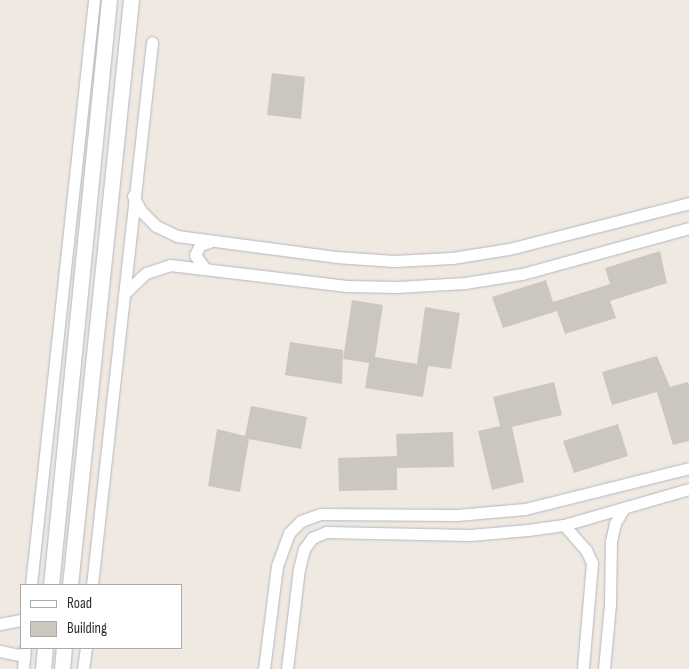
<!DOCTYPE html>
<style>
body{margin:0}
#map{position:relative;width:689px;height:669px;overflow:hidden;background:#efe9e1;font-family:"Sofia Sans Condensed",sans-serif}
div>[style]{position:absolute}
.building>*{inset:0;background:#cbc7bf}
.roads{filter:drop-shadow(0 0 1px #b4b7c1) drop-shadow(0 0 1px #b4b7c1)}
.minor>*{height:11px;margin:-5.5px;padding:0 5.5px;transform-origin:5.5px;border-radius:5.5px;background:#fff}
.tertiary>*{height:15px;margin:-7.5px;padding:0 7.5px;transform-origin:7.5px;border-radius:7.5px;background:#fff}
span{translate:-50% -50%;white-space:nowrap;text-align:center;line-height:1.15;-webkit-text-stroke:4px #fff;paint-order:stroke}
.legend{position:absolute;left:20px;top:584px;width:162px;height:65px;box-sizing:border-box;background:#fff;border:1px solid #ababab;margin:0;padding:6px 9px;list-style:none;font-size:15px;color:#2e2e2e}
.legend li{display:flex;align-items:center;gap:10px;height:25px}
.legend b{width:25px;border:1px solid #ababab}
</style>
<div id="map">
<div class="building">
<div style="clip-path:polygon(272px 73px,305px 77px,301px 119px,267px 115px)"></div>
<div style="clip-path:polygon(660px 251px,667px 283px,610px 301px,616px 318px,565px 334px,557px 311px,503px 328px,492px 297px,546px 280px,553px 302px,610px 284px,605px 268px)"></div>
<div style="clip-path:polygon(352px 300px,383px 305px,375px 357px,417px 364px,425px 307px,460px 313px,451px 369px,428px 366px,423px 397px,365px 388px,369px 363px,343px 359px)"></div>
<div style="clip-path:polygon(290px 342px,343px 350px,342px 384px,285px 375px)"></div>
<div style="clip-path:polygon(657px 356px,670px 387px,688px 382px,689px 385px,689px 441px,673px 445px,657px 392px,612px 405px,602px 372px)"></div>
<div style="clip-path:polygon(554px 382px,562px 415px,512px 427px,524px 482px,492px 490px,478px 431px,500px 426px,493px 397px)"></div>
<div style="clip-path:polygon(251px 406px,307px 417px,301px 449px,249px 439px,240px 492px,208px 486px,217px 429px,245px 436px)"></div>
<div style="clip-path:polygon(618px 424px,628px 456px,574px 473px,563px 441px)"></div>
<div style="clip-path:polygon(453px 432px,454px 467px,397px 468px,397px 490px,339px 491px,338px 458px,397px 456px,396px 434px)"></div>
</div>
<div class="roads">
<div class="minor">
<div style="left:133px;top:196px;width:17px;rotate:62deg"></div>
<div style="left:141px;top:211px;width:21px;rotate:45deg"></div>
<div style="left:156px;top:226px;width:23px;rotate:25deg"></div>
<div style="left:177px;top:236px;width:160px;rotate:7.5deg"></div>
<div style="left:336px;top:257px;width:58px;rotate:3.9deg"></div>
<div style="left:394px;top:261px;width:58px;rotate:-3deg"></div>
<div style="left:452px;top:258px;width:58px;rotate:-9deg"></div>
<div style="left:509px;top:249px;width:186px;rotate:-14.3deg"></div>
<div style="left:204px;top:267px;width:15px;rotate:-127deg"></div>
<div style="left:195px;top:255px;width:11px;rotate:-63deg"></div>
<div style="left:200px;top:245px;width:9px;rotate:-18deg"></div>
<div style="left:124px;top:294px;width:30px;rotate:-44deg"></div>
<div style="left:146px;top:273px;width:25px;rotate:-18deg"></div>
<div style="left:170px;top:265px;width:178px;rotate:6.8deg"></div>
<div style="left:347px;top:286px;width:50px;rotate:1.1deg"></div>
<div style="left:397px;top:287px;width:68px;rotate:-3.4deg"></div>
<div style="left:465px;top:283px;width:58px;rotate:-9deg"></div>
<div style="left:522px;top:274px;width:173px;rotate:-15.4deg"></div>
<div style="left:564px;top:525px;width:33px;rotate:49deg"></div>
<div style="left:586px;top:550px;width:14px;rotate:65deg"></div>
<div style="left:592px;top:563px;width:106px;rotate:94.9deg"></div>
<div style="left:31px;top:585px;width:588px;rotate:-83.85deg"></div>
<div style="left:92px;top:585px;width:546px;rotate:-83.69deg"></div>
<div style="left:0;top:624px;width:21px;rotate:-11deg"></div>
<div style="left:0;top:651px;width:25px;rotate:12deg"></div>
<div style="left:23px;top:669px;width:21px;rotate:-85deg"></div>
<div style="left:83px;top:669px;width:21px;rotate:-82deg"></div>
<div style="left:264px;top:669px;width:104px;rotate:-82.8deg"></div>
<div style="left:277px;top:566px;width:35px;rotate:-70deg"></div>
<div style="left:289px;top:533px;width:17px;rotate:-45deg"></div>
<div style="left:301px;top:521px;width:20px;rotate:-20deg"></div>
<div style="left:320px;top:514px;width:137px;rotate:0.4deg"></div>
<div style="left:457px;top:515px;width:68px;rotate:-5deg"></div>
<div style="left:525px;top:509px;width:169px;rotate:-14deg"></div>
<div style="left:287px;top:669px;width:101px;rotate:-83.2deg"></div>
<div style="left:299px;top:569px;width:21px;rotate:-76deg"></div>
<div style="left:304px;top:549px;width:14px;rotate:-54deg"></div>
<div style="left:312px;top:538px;width:15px;rotate:-23deg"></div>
<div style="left:326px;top:532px;width:144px;rotate:1.2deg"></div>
<div style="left:470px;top:535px;width:58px;rotate:-4.9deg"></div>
<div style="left:528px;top:530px;width:36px;rotate:-8deg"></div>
<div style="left:564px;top:525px;width:130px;rotate:-16.1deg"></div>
<div style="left:604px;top:669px;width:65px;rotate:-84.7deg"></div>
<div style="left:610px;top:604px;width:63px;rotate:-89.1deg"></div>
<div style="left:611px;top:541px;width:18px;rotate:-77deg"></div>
<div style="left:615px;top:523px;width:17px;rotate:-59deg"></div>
</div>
<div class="tertiary">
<div style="left:51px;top:585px;width:588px;rotate:-84.34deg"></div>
<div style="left:70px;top:585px;width:588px;rotate:-84.05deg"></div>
<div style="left:43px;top:669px;width:21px;rotate:-85deg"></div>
<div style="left:62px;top:669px;width:21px;rotate:-85deg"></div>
</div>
</div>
<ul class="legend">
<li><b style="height:6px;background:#fff"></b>Road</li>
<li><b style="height:14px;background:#cbc7bf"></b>Building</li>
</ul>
</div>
